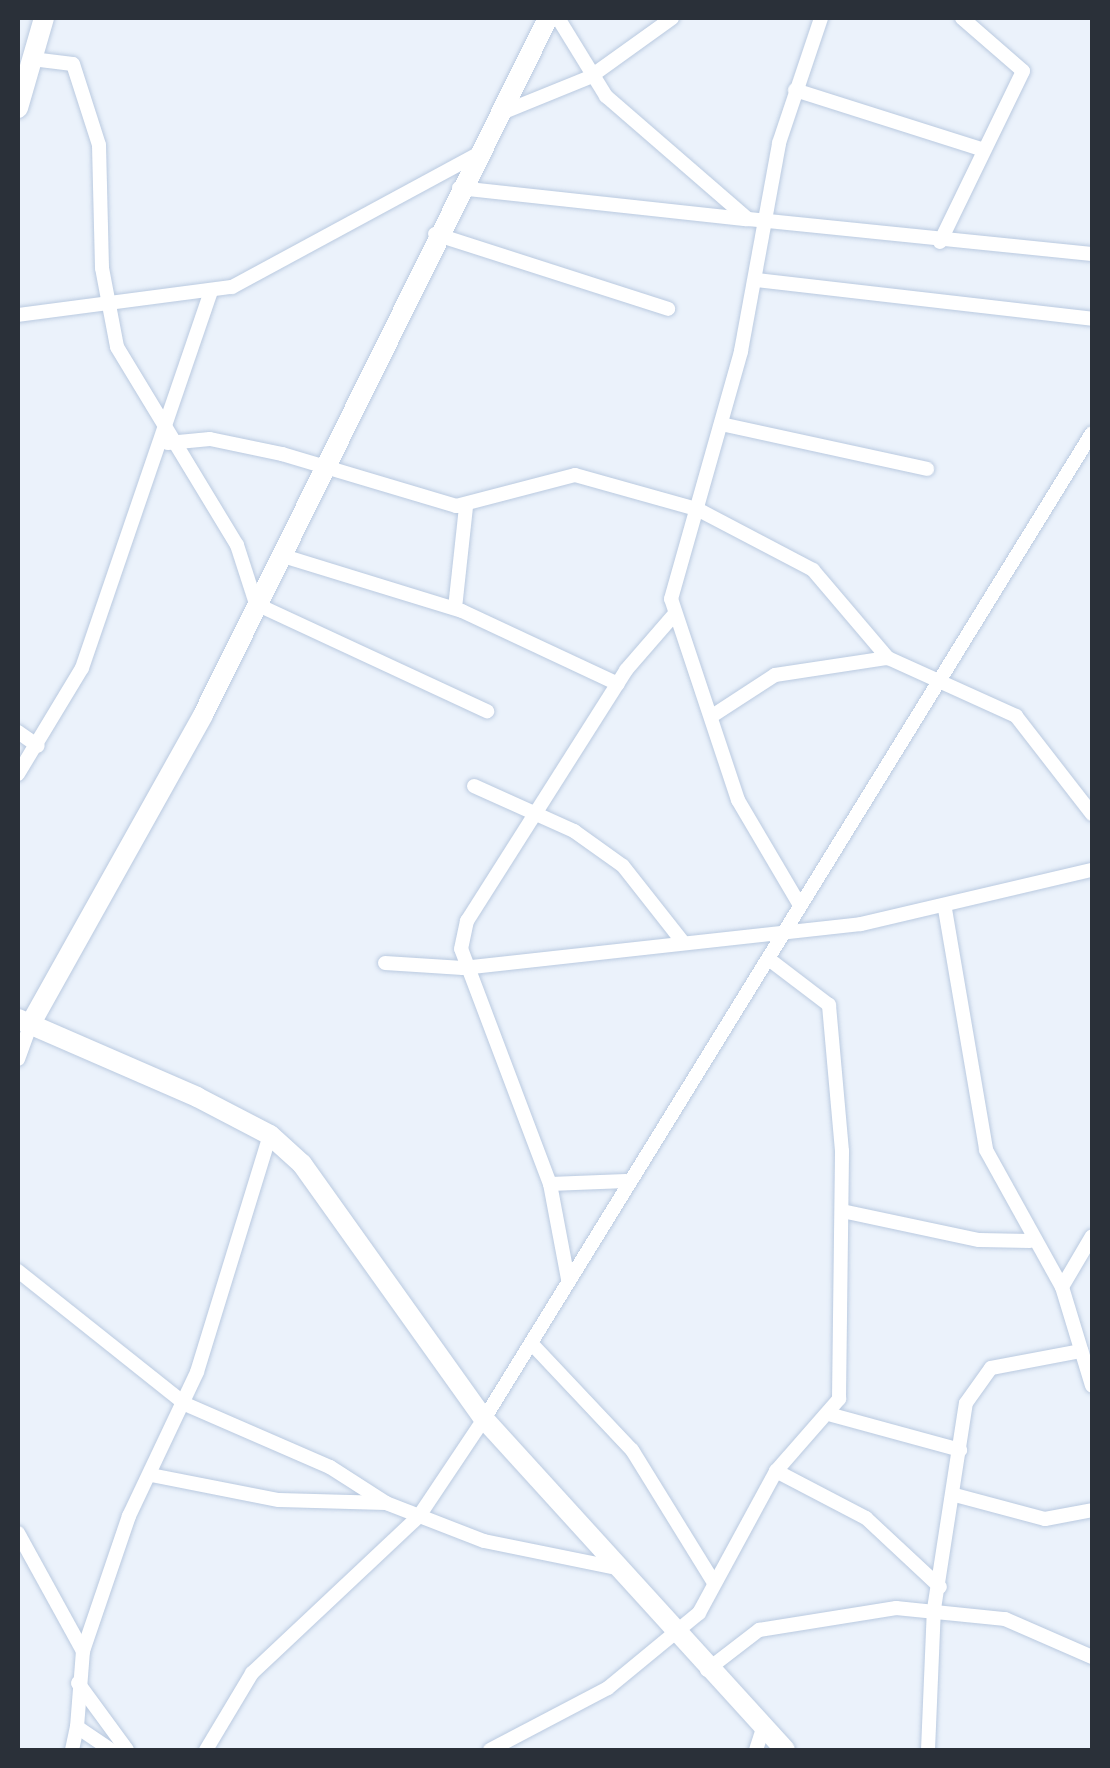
<!DOCTYPE html>
<style>
body{margin:0}
#map{position:relative;width:1110px;height:1768px;overflow:hidden;background:#ebf2fb;font-family:"Roboto Condensed",sans-serif}
div>[style]{position:absolute}
.roads{filter:drop-shadow(0 0 2px #bacae0) drop-shadow(0 0 2px #bacae0)}
.street>*{height:14px;margin:-7px;padding:0 7px;transform-origin:7px;border-radius:7px;background:#fff}
.secondary>*{height:20px;margin:-10px;padding:0 10px;transform-origin:10px;border-radius:10px;background:#fff}
span{translate:-50% -50%;white-space:nowrap;text-align:center;line-height:1.15;-webkit-text-stroke:9px #fff;paint-order:stroke}
.frame{position:absolute;inset:0;border:20px solid #2a3039;pointer-events:none}
</style>
<div id="map">
<div class="roads">
<div class="street">
<div style="left:558px;top:18px;width:92px;rotate:58.4deg"></div>
<div style="left:606px;top:96px;width:188px;rotate:40.9deg"></div>
<div style="left:748px;top:219px;width:346px;rotate:5.8deg"></div>
<div style="left:32px;top:59px;width:41px;rotate:7deg"></div>
<div style="left:73px;top:64px;width:85px;rotate:72.2deg"></div>
<div style="left:99px;top:145px;width:123px;rotate:88.6deg"></div>
<div style="left:102px;top:268px;width:80px;rotate:79.2deg"></div>
<div style="left:117px;top:347px;width:232px;rotate:58.8deg"></div>
<div style="left:237px;top:545px;width:62px;rotate:72.1deg"></div>
<div style="left:256px;top:604px;width:255px;rotate:24.9deg"></div>
<div style="left:795px;top:90px;width:198px;rotate:17.6deg"></div>
<div style="left:499px;top:114px;width:98px;rotate:-22.1deg"></div>
<div style="left:590px;top:77px;width:101px;rotate:-35.7deg"></div>
<div style="left:459px;top:188px;width:289px;rotate:6.2deg"></div>
<div style="left:435px;top:234px;width:245px;rotate:17.8deg"></div>
<div style="left:940px;top:242px;width:190px;rotate:-64.1deg"></div>
<div style="left:1023px;top:71px;width:81px;rotate:-139deg"></div>
<div style="left:757px;top:280px;width:337px;rotate:6.6deg"></div>
<div style="left:18px;top:315px;width:216px;rotate:-7.5deg"></div>
<div style="left:232px;top:287px;width:277px;rotate:-28.4deg"></div>
<div style="left:721px;top:424px;width:211px;rotate:12.3deg"></div>
<div style="left:168px;top:443px;width:42px;rotate:-5.4deg"></div>
<div style="left:210px;top:439px;width:74px;rotate:11.8deg"></div>
<div style="left:282px;top:454px;width:182px;rotate:16.6deg"></div>
<div style="left:456px;top:506px;width:123px;rotate:-14.6deg"></div>
<div style="left:575px;top:475px;width:127px;rotate:15.6deg"></div>
<div style="left:697px;top:509px;width:131px;rotate:27.7deg"></div>
<div style="left:813px;top:570px;width:116px;rotate:49.6deg"></div>
<div style="left:888px;top:658px;width:141px;rotate:24.4deg"></div>
<div style="left:1016px;top:716px;width:124px;rotate:52.2deg"></div>
<div style="left:280px;top:555px;width:190px;rotate:17.1deg"></div>
<div style="left:462px;top:611px;width:172px;rotate:25.1deg"></div>
<div style="left:455px;top:608px;width:102px;rotate:-83.8deg"></div>
<div style="left:712px;top:716px;width:75px;rotate:-33.1deg"></div>
<div style="left:775px;top:675px;width:114px;rotate:-8.6deg"></div>
<div style="left:18px;top:732px;width:24px;rotate:35deg"></div>
<div style="left:18px;top:774px;width:124px;rotate:-58.9deg"></div>
<div style="left:82px;top:668px;width:398px;rotate:-71.1deg"></div>
<div style="left:474px;top:786px;width:110px;rotate:24.2deg"></div>
<div style="left:574px;top:831px;width:60px;rotate:35.5deg"></div>
<div style="left:623px;top:866px;width:95px;rotate:51.8deg"></div>
<div style="left:798px;top:902px;width:118px;rotate:-120.5deg"></div>
<div style="left:738px;top:800px;width:212px;rotate:-108.4deg"></div>
<div style="left:671px;top:599px;width:258px;rotate:-74.2deg"></div>
<div style="left:741px;top:351px;width:211px;rotate:-79.6deg"></div>
<div style="left:779px;top:143px;width:132px;rotate:-71.4deg"></div>
<div style="left:945px;top:909px;width:244px;rotate:80.3deg"></div>
<div style="left:986px;top:1150px;width:157px;rotate:61deg"></div>
<div style="left:1062px;top:1287px;width:103px;rotate:73.1deg"></div>
<div style="left:385px;top:963px;width:78px;rotate:3.7deg"></div>
<div style="left:463px;top:968px;width:400px;rotate:-6.3deg"></div>
<div style="left:861px;top:924px;width:237px;rotate:-13.2deg"></div>
<div style="left:18px;top:1059px;width:38px;rotate:-70deg"></div>
<div style="left:550px;top:1184px;width:76px;rotate:-2.3deg"></div>
<div style="left:842px;top:1211px;width:140px;rotate:12deg"></div>
<div style="left:979px;top:1240px;width:51px;rotate:1.1deg"></div>
<div style="left:18px;top:1271px;width:213px;rotate:38.5deg"></div>
<div style="left:185px;top:1404px;width:158px;rotate:23.5deg"></div>
<div style="left:330px;top:1467px;width:67px;rotate:32.7deg"></div>
<div style="left:568px;top:1279px;width:97px;rotate:-100.7deg"></div>
<div style="left:550px;top:1184px;width:251px;rotate:-110.7deg"></div>
<div style="left:461px;top:949px;width:29px;rotate:-78deg"></div>
<div style="left:467px;top:921px;width:297px;rotate:-57.6deg"></div>
<div style="left:626px;top:670px;width:72px;rotate:-49deg"></div>
<div style="left:1062px;top:1287px;width:59px;rotate:-59.5deg"></div>
<div style="left:531px;top:1343px;width:147px;rotate:46.7deg"></div>
<div style="left:632px;top:1450px;width:154px;rotate:58.3deg"></div>
<div style="left:832px;top:1415px;width:133px;rotate:15.3deg"></div>
<div style="left:776px;top:1471px;width:102px;rotate:27.6deg"></div>
<div style="left:866px;top:1518px;width:101px;rotate:43deg"></div>
<div style="left:151px;top:1475px;width:130px;rotate:11.1deg"></div>
<div style="left:279px;top:1500px;width:107px;rotate:1.6deg"></div>
<div style="left:386px;top:1503px;width:105px;rotate:21.2deg"></div>
<div style="left:484px;top:1541px;width:131px;rotate:11.5deg"></div>
<div style="left:955px;top:1495px;width:93px;rotate:14.9deg"></div>
<div style="left:1045px;top:1519px;width:48px;rotate:-10.8deg"></div>
<div style="left:18px;top:1533px;width:135px;rotate:61.2deg"></div>
<div style="left:707px;top:1670px;width:66px;rotate:-37.6deg"></div>
<div style="left:759px;top:1630px;width:139px;rotate:-9.1deg"></div>
<div style="left:896px;top:1608px;width:110px;rotate:5.8deg"></div>
<div style="left:1005px;top:1619px;width:95px;rotate:23.6deg"></div>
<div style="left:78px;top:1683px;width:83px;rotate:53.8deg"></div>
<div style="left:72px;top:1750px;width:24px;rotate:-78deg"></div>
<div style="left:111px;top:1750px;width:41px;rotate:-145.9deg"></div>
<div style="left:77px;top:1727px;width:76px;rotate:-85.5deg"></div>
<div style="left:83px;top:1651px;width:143px;rotate:-71.2deg"></div>
<div style="left:129px;top:1516px;width:159px;rotate:-64.7deg"></div>
<div style="left:197px;top:1372px;width:248px;rotate:-72.9deg"></div>
<div style="left:206px;top:1750px;width:90px;rotate:-59.1deg"></div>
<div style="left:252px;top:1673px;width:229px;rotate:-43.2deg"></div>
<div style="left:419px;top:1516px;width:117px;rotate:-56.2deg"></div>
<div style="left:484px;top:1419px;width:1158px;rotate:-58.34deg"></div>
<div style="left:490px;top:1750px;width:133px;rotate:-27.7deg"></div>
<div style="left:608px;top:1688px;width:118px;rotate:-39.5deg"></div>
<div style="left:699px;top:1613px;width:162px;rotate:-61.5deg"></div>
<div style="left:776px;top:1471px;width:96px;rotate:-48.8deg"></div>
<div style="left:839px;top:1399px;width:248px;rotate:-89.3deg"></div>
<div style="left:842px;top:1151px;width:147px;rotate:-95.1deg"></div>
<div style="left:829px;top:1005px;width:74px;rotate:-142.7deg"></div>
<div style="left:756px;top:1750px;width:22px;rotate:-72deg"></div>
<div style="left:928px;top:1750px;width:141px;rotate:-87.6deg"></div>
<div style="left:934px;top:1609px;width:208px;rotate:-81.2deg"></div>
<div style="left:966px;top:1403px;width:43px;rotate:-54.5deg"></div>
<div style="left:991px;top:1368px;width:92px;rotate:-10.7deg"></div>
</div>
<div class="secondary">
<div style="left:18px;top:108px;width:94px;rotate:-73.9deg"></div>
<div style="left:18px;top:1019px;width:195px;rotate:23.5deg"></div>
<div style="left:197px;top:1097px;width:82px;rotate:27.5deg"></div>
<div style="left:270px;top:1135px;width:43px;rotate:42.2deg"></div>
<div style="left:302px;top:1164px;width:313px;rotate:54.5deg"></div>
<div style="left:484px;top:1419px;width:447px;rotate:47.7deg"></div>
<div style="left:31px;top:1023px;width:353px;rotate:-60.8deg"></div>
<div style="left:203px;top:715px;width:778px;rotate:-63.67deg"></div>
</div>
</div>
<div class="frame"></div>
</div>
